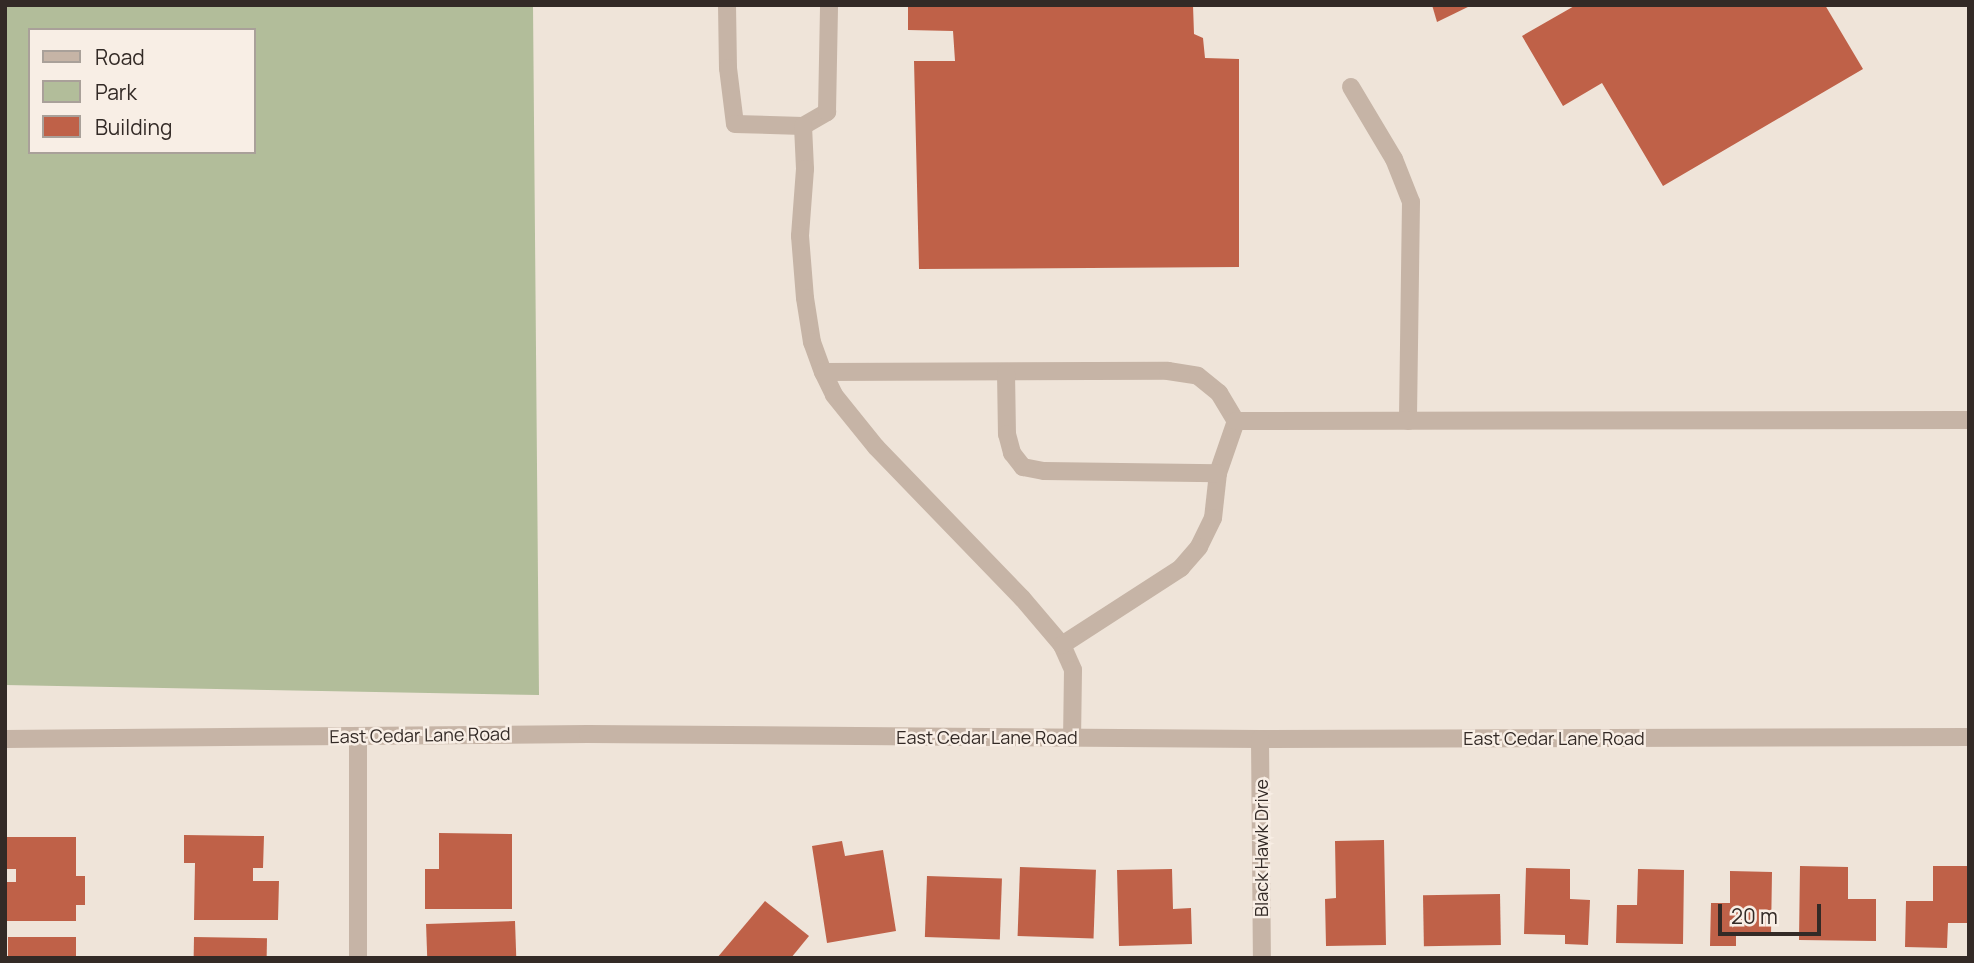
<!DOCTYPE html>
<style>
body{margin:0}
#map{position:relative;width:1974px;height:963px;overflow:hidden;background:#efe4d9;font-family:Manrope,sans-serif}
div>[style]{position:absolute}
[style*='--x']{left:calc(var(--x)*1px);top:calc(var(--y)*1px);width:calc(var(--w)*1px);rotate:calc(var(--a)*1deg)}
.green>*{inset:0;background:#b2bd9a}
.building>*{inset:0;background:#bf6148;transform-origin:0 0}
.minor>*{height:18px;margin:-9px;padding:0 9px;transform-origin:9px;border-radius:9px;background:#c6b4a6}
span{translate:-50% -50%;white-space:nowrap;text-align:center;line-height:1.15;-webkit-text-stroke:5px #f8eee5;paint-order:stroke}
.street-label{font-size:18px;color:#332a26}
.frame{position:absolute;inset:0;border:7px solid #332a26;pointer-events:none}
.legend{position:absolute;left:28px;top:28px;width:228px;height:126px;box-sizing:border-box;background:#f8eee5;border:2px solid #a9a099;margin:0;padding:9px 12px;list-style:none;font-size:21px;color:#332a26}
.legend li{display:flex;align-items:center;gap:14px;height:35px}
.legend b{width:35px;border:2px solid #a9a099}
.scale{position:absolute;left:1718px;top:904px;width:103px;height:32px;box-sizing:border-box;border:4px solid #332a26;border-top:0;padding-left:9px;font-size:21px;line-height:24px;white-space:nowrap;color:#332a26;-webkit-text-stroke:5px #f8eee5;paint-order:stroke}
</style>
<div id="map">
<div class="green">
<div style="clip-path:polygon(evenodd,5px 5px,533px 5px,539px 695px,5px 685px,5px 5px,30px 30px,254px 30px,254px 152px,30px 152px,30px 30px)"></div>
</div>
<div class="building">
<div style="clip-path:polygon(908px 5px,1193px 5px,1194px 34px,1203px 38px,1205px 58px,1239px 59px,1239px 267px,919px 269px,914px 61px,955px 61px,953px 31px,908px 30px)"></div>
<div style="clip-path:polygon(1432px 5px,1472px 5px,1437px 22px)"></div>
<div style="clip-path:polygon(1576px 5px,1825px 5px,1863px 69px,1663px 186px,1602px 83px,1563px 106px,1522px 36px)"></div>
<div style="clip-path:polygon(439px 833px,512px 834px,512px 909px,425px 909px,425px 869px,439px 869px)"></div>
<div style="clip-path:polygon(184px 835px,264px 836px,263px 868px,253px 868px,253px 881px,279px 881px,278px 920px,194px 920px,195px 863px,184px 863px)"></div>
<div style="clip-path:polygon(6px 837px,76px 837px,76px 876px,85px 876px,85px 905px,76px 905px,76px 921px,5px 921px,5px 882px,16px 882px,16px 869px,6px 869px)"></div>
<div style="clip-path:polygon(1384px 840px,1386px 945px,1326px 946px,1325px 899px,1336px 898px,1335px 841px)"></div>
<div style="clip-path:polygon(842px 841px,845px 856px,883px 850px,896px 931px,827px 943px,812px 846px)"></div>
<div style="clip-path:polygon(1800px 866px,1848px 867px,1848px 899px,1876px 899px,1876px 941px,1799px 940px)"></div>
<div style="clip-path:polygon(1933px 866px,1969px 866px,1969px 923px,1948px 923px,1947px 948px,1905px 947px,1906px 901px,1933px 901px)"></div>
<div style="left:1020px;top:867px;width:76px;height:69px;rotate:2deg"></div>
<div style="clip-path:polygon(1526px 868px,1570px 869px,1570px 899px,1590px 900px,1588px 945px,1565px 944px,1565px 935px,1524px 934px)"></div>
<div style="clip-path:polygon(1172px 869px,1173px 909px,1191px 908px,1192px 944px,1119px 946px,1117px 870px)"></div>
<div style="clip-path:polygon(1638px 869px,1684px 870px,1683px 944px,1616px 943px,1617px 905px,1637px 905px)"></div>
<div style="clip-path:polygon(1730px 871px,1772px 872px,1771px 935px,1736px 934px,1736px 946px,1710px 946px,1711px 903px,1730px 903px)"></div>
<div style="left:927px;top:876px;width:75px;height:61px;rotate:2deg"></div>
<div style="left:1500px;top:894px;width:51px;height:77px;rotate:89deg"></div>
<div style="clip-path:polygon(765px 901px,809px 936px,791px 958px,717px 958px)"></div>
<div style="left:515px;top:921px;width:37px;height:89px;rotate:88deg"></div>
<div style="left:8px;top:937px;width:68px;height:21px"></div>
<div style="left:194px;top:937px;width:73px;height:21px;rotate:1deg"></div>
</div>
<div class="minor">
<div style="--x:727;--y:5;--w:63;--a:89.1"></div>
<div style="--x:728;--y:68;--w:56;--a:82.9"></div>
<div style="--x:735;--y:124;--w:68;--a:1.7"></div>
<div style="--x:803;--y:126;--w:28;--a:-30"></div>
<div style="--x:827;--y:112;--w:107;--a:-88.9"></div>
<div style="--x:1351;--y:87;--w:84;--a:59.2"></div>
<div style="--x:1394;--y:159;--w:46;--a:68.4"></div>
<div style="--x:1411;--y:202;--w:219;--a:90.8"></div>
<div style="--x:803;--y:126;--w:43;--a:87.3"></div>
<div style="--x:805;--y:169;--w:67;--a:94.3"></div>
<div style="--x:800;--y:236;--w:62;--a:85.4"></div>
<div style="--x:805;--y:298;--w:45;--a:81"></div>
<div style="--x:812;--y:342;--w:32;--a:70"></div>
<div style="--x:823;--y:372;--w:25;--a:64"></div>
<div style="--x:834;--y:395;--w:67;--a:51.1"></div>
<div style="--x:876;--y:447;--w:210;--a:46"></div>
<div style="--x:1022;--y:598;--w:62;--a:49.6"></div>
<div style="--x:1062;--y:645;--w:27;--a:66"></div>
<div style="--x:1073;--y:670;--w:68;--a:90.8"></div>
<div style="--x:823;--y:372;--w:345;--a:-0.2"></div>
<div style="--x:1168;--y:371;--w:30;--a:9"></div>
<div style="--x:1198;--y:376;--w:27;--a:39"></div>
<div style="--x:1219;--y:393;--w:33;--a:59"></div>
<div style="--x:1236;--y:421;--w:55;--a:109.1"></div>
<div style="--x:1218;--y:473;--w:45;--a:96.3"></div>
<div style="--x:1213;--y:518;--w:32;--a:116"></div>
<div style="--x:1199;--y:547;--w:28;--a:131"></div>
<div style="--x:1181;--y:568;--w:142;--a:147.1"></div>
<div style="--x:1006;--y:372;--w:62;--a:89.1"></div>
<div style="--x:1007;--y:434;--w:20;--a:75"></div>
<div style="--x:1012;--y:453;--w:18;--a:52"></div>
<div style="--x:1023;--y:467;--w:21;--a:11"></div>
<div style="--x:1044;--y:471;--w:174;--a:0.7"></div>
<div style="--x:1236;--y:421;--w:733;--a:-0.08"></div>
<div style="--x:5;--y:739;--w:583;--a:-0.49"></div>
<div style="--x:588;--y:734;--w:672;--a:0.43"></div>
<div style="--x:1260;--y:739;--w:709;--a:-0.16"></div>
<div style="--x:1260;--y:739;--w:219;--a:89.5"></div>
<div style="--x:358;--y:958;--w:222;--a:-90"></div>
</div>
<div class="street-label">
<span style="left:420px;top:735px;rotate:-1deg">East Cedar Lane Road</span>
<span style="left:987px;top:737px">East Cedar Lane Road</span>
<span style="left:1554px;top:738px">East Cedar Lane Road</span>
<span style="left:1261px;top:848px;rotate:-90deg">Black Hawk Drive</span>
</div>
<div class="frame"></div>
<ul class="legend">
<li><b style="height:9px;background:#c6b4a6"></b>Road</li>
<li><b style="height:19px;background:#b2bd9a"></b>Park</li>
<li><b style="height:19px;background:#bf6148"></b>Building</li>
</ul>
<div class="scale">20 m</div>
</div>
